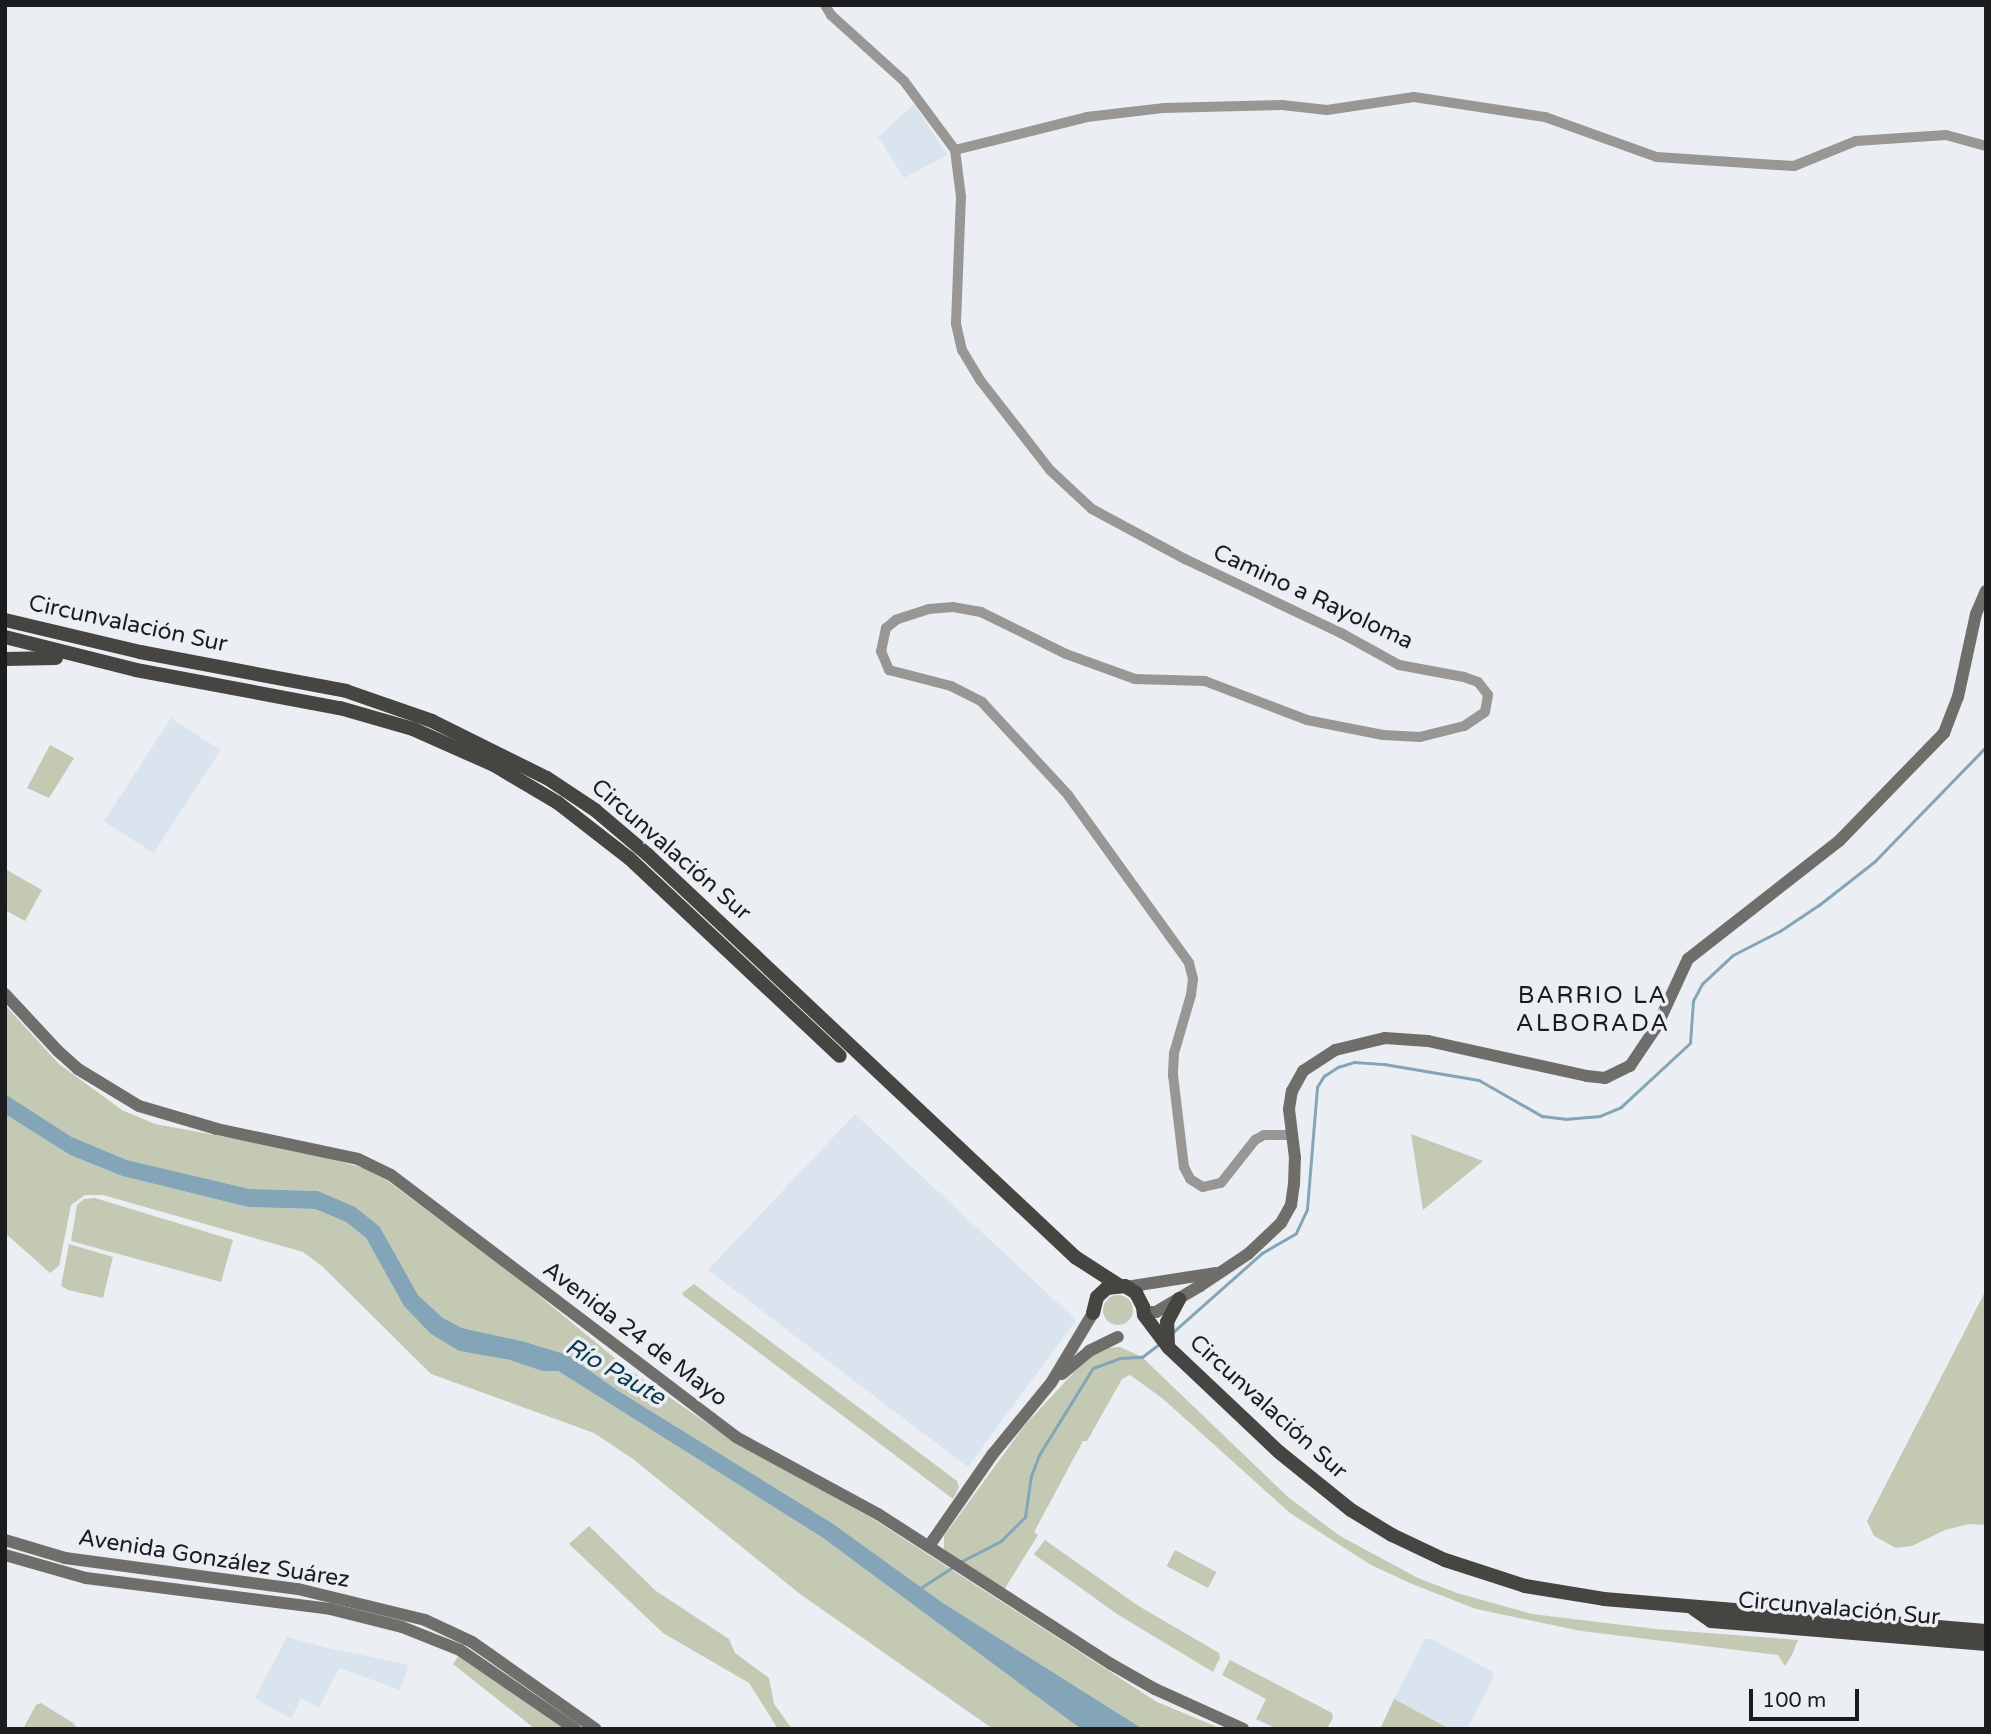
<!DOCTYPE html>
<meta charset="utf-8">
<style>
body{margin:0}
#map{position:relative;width:1991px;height:1734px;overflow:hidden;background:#ebeff3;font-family:"Varela Round",sans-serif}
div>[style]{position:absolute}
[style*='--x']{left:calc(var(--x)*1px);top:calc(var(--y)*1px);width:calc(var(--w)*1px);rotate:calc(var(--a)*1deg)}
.built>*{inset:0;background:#dae4ee;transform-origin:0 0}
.green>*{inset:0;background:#c4c9b4;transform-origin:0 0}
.round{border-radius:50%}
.water>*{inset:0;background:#84a5b8}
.stream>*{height:2.5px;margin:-1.25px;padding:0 1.25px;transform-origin:1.25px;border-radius:1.25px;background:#84a5b8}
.tertiary>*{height:10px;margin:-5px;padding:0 5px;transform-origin:5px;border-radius:5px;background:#989795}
.secondary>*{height:12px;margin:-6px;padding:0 6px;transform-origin:6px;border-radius:6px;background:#706e6b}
.trunk>*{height:14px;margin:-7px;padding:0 7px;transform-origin:7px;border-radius:7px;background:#474541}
span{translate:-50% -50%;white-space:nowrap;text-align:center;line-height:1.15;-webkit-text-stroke:7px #ebeff3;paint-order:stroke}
.street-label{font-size:23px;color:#1b1c1e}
.neighbourhood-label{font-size:24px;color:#1b1c1e;letter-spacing:2px}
.water-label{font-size:24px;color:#0a394e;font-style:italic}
.frame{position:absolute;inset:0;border:7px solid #1b1c1e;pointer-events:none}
.scale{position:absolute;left:1749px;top:1689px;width:110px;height:32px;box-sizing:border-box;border:4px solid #1b1c1e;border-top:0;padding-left:9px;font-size:21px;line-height:24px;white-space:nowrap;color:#1b1c1e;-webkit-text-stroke:5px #ebeff3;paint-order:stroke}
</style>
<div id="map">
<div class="built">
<div style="clip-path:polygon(914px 104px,947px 155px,904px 178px,878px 137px)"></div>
<div style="left:171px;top:718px;width:59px;height:123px;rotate:33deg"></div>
<div style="clip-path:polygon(855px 1114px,1076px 1320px,968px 1467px,708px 1270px)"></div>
<div style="clip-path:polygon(287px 1637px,324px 1647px,409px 1665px,400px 1690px,339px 1668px,319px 1708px,301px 1698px,291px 1719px,255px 1698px)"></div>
<div style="clip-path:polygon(1425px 1639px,1432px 1639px,1493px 1672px,1494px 1677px,1467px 1729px,1450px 1729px,1394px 1699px)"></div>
</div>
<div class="green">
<div style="clip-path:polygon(50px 745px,74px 758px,49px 798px,27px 788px)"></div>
<div style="clip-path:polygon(5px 869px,42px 890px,25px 921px,5px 910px)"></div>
<div style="clip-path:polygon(5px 1005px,59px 1064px,122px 1110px,155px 1124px,303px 1151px,374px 1171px,504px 1267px,627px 1368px,733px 1441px,870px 1517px,1157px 1702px,1222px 1729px,1143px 1729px,943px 1603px,832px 1523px,617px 1390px,568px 1355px,522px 1341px,462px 1328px,443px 1318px,418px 1295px,380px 1227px,318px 1191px,250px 1189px,127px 1160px,72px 1137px,5px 1094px)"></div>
<div style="clip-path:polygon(5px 1114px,70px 1155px,122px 1176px,248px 1207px,315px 1209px,346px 1222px,366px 1238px,403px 1304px,432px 1334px,459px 1351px,510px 1360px,542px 1371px,558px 1371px,823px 1538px,1081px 1729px,993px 1729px,800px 1594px,633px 1459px,594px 1433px,431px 1374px,323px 1267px,303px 1252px,103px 1195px,85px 1195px,71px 1205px,59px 1266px,50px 1273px,5px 1233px)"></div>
<div style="clip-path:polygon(1411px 1134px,1483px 1161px,1423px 1210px)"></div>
<div style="clip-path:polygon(95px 1198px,233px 1240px,221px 1282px,71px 1241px,77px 1205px,84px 1199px)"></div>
<div style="clip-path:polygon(69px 1244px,113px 1257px,103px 1298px,68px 1290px,61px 1286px)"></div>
<div style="clip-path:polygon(694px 1284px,957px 1481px,959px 1487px,953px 1499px,684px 1296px,682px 1293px)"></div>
<div style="clip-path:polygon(1986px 1290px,1986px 1525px,1969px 1524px,1945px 1530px,1912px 1546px,1896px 1548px,1874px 1536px,1867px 1521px)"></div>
<div class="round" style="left:1103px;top:1295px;width:30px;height:30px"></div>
<div style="clip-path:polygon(1120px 1347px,1142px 1357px,1288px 1497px,1340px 1536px,1418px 1578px,1457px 1593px,1532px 1614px,1656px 1629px,1798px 1640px,1792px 1655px,1785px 1666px,1778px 1655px,1581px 1631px,1476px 1609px,1412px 1584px,1371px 1565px,1290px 1513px,1162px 1398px,1130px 1375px,1122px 1379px,1087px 1441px,1083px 1441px,1034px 1532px,1038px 1535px,1004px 1590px,944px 1550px,944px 1536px,1025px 1425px,1090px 1355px,1104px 1348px)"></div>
<div style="clip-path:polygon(589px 1526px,656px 1591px,729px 1639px,735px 1653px,769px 1678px,774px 1704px,792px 1729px,778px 1729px,749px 1683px,663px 1633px,569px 1544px)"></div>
<div style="clip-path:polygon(1045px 1540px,1137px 1605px,1219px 1653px,1220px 1658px,1213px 1672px,1117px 1614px,1036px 1556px,1034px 1554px)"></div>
<div style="left:1175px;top:1550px;width:47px;height:18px;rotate:28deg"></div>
<div style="clip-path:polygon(459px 1655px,564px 1729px,535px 1729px,453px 1664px)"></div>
<div style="clip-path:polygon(1230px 1660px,1332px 1713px,1333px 1718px,1327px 1729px,1277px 1729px,1256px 1719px,1266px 1699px,1222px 1675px)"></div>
<div style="clip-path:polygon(1394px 1699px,1450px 1729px,1380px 1729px)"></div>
<div style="clip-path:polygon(41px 1703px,73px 1723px,78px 1729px,23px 1729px,36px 1705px)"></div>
</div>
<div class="water">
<div style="clip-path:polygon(5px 1094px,72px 1137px,127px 1160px,250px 1189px,318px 1191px,355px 1207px,380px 1227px,418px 1295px,443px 1318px,462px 1328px,522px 1341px,568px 1355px,617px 1390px,832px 1523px,943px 1603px,1143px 1729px,1081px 1729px,823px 1538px,558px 1371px,542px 1371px,510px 1360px,459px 1351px,431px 1334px,404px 1306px,366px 1238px,346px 1222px,315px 1209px,248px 1207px,122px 1176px,70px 1155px,5px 1114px)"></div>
</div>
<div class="stream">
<div style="--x:1172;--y:1333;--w:120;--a:-41.6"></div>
<div style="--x:1262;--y:1253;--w:39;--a:-30"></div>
<div style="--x:1296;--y:1233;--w:26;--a:-65"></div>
<div style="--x:1307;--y:1209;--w:122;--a:-85.3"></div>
<div style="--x:1317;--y:1087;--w:13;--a:-58"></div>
<div style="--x:1324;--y:1076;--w:17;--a:-33"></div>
<div style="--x:1338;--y:1067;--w:17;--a:-17"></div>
<div style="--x:1354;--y:1062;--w:30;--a:4"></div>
<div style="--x:1384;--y:1064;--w:96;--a:9.6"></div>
<div style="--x:1479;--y:1080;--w:73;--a:29.7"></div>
<div style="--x:1542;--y:1116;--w:23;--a:7"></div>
<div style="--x:1565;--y:1119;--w:35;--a:-5"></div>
<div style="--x:1600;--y:1116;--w:23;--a:-23"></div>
<div style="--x:1621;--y:1107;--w:94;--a:-42.8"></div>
<div style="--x:1690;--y:1043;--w:42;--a:-85.9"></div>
<div style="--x:1693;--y:1001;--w:19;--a:-62"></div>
<div style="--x:1702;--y:984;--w:42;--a:-43.1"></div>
<div style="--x:1733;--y:955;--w:53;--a:-27.1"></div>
<div style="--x:1780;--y:931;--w:47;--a:-33.7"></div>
<div style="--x:1819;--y:905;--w:70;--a:-38"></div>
<div style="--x:1874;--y:862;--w:161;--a:-45.8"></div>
<div style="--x:960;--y:1562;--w:46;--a:-27.1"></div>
<div style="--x:1001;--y:1541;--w:34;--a:-45"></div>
<div style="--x:1025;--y:1517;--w:41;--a:-81.7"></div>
<div style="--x:1031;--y:1476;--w:22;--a:-69"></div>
<div style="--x:1039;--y:1455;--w:102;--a:-58.2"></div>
<div style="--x:1093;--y:1368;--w:29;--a:-20"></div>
<div style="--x:1120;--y:1358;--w:22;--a:-3"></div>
<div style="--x:1142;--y:1357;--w:21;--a:-37"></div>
<div style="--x:919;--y:1589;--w:38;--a:-33"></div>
</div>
<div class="tertiary">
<div style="--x:825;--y:5;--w:12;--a:59"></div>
<div style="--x:831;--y:15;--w:98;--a:42.1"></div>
<div style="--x:904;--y:81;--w:86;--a:53.5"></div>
<div style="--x:955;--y:150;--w:47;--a:82.7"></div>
<div style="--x:961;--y:197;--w:127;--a:92.3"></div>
<div style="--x:956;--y:324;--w:27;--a:77"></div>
<div style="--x:962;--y:350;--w:35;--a:59"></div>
<div style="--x:980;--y:380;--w:114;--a:52.1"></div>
<div style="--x:1050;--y:470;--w:57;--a:42.9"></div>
<div style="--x:1092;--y:509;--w:106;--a:28.3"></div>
<div style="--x:1185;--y:559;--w:173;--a:25.4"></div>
<div style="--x:1341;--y:633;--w:66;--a:28.9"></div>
<div style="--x:1399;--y:665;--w:66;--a:10.5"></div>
<div style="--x:1464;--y:677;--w:15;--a:20"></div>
<div style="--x:1478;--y:682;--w:16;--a:52"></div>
<div style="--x:1488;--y:695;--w:17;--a:100"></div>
<div style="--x:1485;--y:712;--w:25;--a:146"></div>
<div style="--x:1464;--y:726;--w:45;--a:166"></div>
<div style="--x:1420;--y:737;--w:37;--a:-177"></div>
<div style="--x:1383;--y:735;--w:77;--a:-168.8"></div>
<div style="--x:1307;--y:720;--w:109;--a:-159.1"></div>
<div style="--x:1205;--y:681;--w:70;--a:-178.4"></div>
<div style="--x:1135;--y:679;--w:73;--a:-160.1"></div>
<div style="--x:1066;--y:654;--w:95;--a:-153.7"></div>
<div style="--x:981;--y:612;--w:28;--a:-170"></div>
<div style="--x:953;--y:607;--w:24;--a:175"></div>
<div style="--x:929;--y:609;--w:35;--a:162"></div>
<div style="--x:896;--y:620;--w:13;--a:141"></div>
<div style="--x:886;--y:628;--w:24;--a:102"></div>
<div style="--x:881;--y:651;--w:21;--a:67"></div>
<div style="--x:889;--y:670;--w:64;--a:14.5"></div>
<div style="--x:951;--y:686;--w:35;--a:27"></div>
<div style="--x:982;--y:702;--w:127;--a:47.2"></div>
<div style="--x:1068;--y:795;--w:207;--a:54.2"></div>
<div style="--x:1189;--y:963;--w:16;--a:76"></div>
<div style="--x:1193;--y:979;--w:16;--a:97"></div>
<div style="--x:1191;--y:995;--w:60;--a:106.3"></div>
<div style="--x:1174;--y:1053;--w:22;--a:93"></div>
<div style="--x:1173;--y:1075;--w:93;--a:83.2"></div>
<div style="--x:1184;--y:1167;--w:13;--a:63"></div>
<div style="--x:1190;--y:1179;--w:15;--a:32"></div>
<div style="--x:1203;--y:1187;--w:18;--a:-13"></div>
<div style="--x:1221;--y:1183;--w:55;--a:-51.7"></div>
<div style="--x:1255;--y:1140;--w:10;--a:-29"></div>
<div style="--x:1264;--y:1135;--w:29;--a:0"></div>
<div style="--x:955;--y:150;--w:136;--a:-14"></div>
<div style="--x:1087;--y:117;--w:78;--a:-6.7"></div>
<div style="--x:1164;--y:108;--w:118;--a:-1.5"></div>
<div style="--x:1282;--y:105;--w:45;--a:6.3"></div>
<div style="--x:1327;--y:110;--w:88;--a:-8.5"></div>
<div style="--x:1414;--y:97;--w:133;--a:8.7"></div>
<div style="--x:1545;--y:117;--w:119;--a:19.7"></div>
<div style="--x:1657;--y:157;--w:137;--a:3.8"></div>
<div style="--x:1794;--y:166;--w:67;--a:-22"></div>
<div style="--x:1856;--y:141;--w:90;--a:-3.8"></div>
<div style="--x:1946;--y:135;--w:41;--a:15.4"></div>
</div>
<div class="secondary">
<div style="--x:5;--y:994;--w:78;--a:47.1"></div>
<div style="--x:58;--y:1051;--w:27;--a:42"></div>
<div style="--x:78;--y:1069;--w:71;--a:31.2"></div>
<div style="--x:139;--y:1106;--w:81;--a:16.4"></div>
<div style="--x:217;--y:1129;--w:144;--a:12"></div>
<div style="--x:358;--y:1159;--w:37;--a:26"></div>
<div style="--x:391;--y:1175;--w:433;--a:37.2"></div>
<div style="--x:736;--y:1437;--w:162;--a:28.5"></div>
<div style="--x:878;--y:1514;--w:277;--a:32.8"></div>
<div style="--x:1111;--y:1664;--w:51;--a:29.6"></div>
<div style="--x:1155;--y:1689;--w:97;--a:24.4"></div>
<div style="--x:1126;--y:1287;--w:90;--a:-8.9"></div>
<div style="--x:1144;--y:1312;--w:12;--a:0"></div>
<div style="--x:1156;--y:1312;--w:51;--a:-30.6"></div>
<div style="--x:1200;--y:1286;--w:58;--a:-33.7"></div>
<div style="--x:1248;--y:1254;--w:45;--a:-43.2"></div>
<div style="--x:1281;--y:1223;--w:21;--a:-61"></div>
<div style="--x:1291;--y:1205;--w:21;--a:-82"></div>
<div style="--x:1294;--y:1184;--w:26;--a:-88"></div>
<div style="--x:1295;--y:1158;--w:49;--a:-97"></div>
<div style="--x:1289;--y:1109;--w:18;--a:-81"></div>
<div style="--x:1292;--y:1091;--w:23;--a:-61"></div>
<div style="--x:1303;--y:1071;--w:38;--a:-33"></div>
<div style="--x:1335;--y:1050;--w:51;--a:-13.5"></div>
<div style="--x:1385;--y:1038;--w:43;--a:4"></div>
<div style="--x:1428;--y:1041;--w:163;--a:12.4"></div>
<div style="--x:1587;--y:1076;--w:18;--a:6"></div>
<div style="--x:1605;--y:1078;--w:28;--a:-26"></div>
<div style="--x:1630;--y:1066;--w:48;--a:-56"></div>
<div style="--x:1657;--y:1026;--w:74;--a:-65.2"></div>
<div style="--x:1688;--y:959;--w:192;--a:-38"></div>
<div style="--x:1839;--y:841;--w:151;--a:-45.8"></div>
<div style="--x:1944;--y:733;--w:39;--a:-69"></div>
<div style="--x:1958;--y:697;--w:85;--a:-77.8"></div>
<div style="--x:1976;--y:614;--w:25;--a:-67"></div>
<div style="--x:1062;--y:1374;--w:35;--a:-40"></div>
<div style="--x:1089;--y:1351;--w:32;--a:-26"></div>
<div style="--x:5;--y:1540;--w:63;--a:16.7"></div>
<div style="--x:65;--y:1558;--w:235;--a:7.6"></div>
<div style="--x:298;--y:1589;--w:131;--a:13.7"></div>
<div style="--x:425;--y:1620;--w:52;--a:25.1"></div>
<div style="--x:472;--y:1642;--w:151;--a:35.1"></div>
<div style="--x:929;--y:1546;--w:111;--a:-55.3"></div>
<div style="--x:992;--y:1455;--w:93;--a:-50.7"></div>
<div style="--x:1051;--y:1383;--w:82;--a:-59"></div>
<div style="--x:5;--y:1555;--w:84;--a:15.9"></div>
<div style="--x:86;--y:1578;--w:246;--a:7.2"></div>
<div style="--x:330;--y:1609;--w:74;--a:14"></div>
<div style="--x:402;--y:1627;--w:62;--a:21.6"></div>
<div style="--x:460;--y:1650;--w:140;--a:34.5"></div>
</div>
<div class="trunk">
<div style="--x:5;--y:620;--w:139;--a:13.3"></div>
<div style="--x:140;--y:652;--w:210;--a:10.7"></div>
<div style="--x:346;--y:691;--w:91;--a:19.2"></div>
<div style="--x:432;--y:721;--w:128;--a:26.4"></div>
<div style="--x:547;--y:778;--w:58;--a:33.7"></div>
<div style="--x:595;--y:810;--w:70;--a:40.3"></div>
<div style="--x:648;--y:855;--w:586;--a:43.27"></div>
<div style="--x:1075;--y:1257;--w:54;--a:32.8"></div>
<div style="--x:5;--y:637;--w:135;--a:14.1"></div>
<div style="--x:136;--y:670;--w:208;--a:10.6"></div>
<div style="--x:340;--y:708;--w:76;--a:16"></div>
<div style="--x:413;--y:729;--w:89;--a:24"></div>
<div style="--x:494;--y:765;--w:74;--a:30.7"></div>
<div style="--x:558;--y:803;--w:90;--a:37.8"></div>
<div style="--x:629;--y:858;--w:289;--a:43.2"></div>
<div style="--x:5;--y:659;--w:51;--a:-1.1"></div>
<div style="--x:1093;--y:1313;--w:16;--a:-76"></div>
<div style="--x:1097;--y:1297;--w:13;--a:-42"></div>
<div style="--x:1107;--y:1288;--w:18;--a:-6"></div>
<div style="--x:1125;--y:1286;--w:13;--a:32"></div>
<div style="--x:1136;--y:1293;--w:16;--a:63"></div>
<div style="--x:1143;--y:1307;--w:8;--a:83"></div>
<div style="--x:1144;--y:1315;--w:41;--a:52.9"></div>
<div style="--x:1169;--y:1348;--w:151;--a:43.4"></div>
<div style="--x:1279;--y:1452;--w:92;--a:38.9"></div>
<div style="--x:1351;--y:1510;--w:48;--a:31.4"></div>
<div style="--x:1392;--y:1535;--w:59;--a:25.3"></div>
<div style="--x:1445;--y:1560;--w:84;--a:18"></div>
<div style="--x:1525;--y:1586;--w:80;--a:9.3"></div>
<div style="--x:1604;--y:1599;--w:383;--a:4.8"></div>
<div style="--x:1168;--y:1346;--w:24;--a:-92"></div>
<div style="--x:1167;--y:1322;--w:26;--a:-62"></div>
<div style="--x:1694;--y:1609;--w:21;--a:35"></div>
<div style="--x:1711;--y:1621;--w:276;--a:4.8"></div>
</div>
<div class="street-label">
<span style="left:1313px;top:597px;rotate:25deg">Camino a Rayoloma</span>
<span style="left:128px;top:624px;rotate:12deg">Circunvalación Sur</span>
<span style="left:671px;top:850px;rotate:41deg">Circunvalación Sur</span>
<span style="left:635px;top:1334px;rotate:37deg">Avenida 24 de Mayo</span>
<span style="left:1268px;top:1407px;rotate:42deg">Circunvalación Sur</span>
<span style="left:214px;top:1559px;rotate:9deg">Avenida González Suárez</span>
<span style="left:1839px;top:1609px;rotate:5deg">Circunvalación Sur</span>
</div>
<div class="neighbourhood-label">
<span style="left:1593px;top:1010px">BARRIO LA<br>ALBORADA</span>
</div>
<div class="water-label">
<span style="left:615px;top:1372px;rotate:30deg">Río Paute</span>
</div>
<div class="frame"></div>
<div class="scale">100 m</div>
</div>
